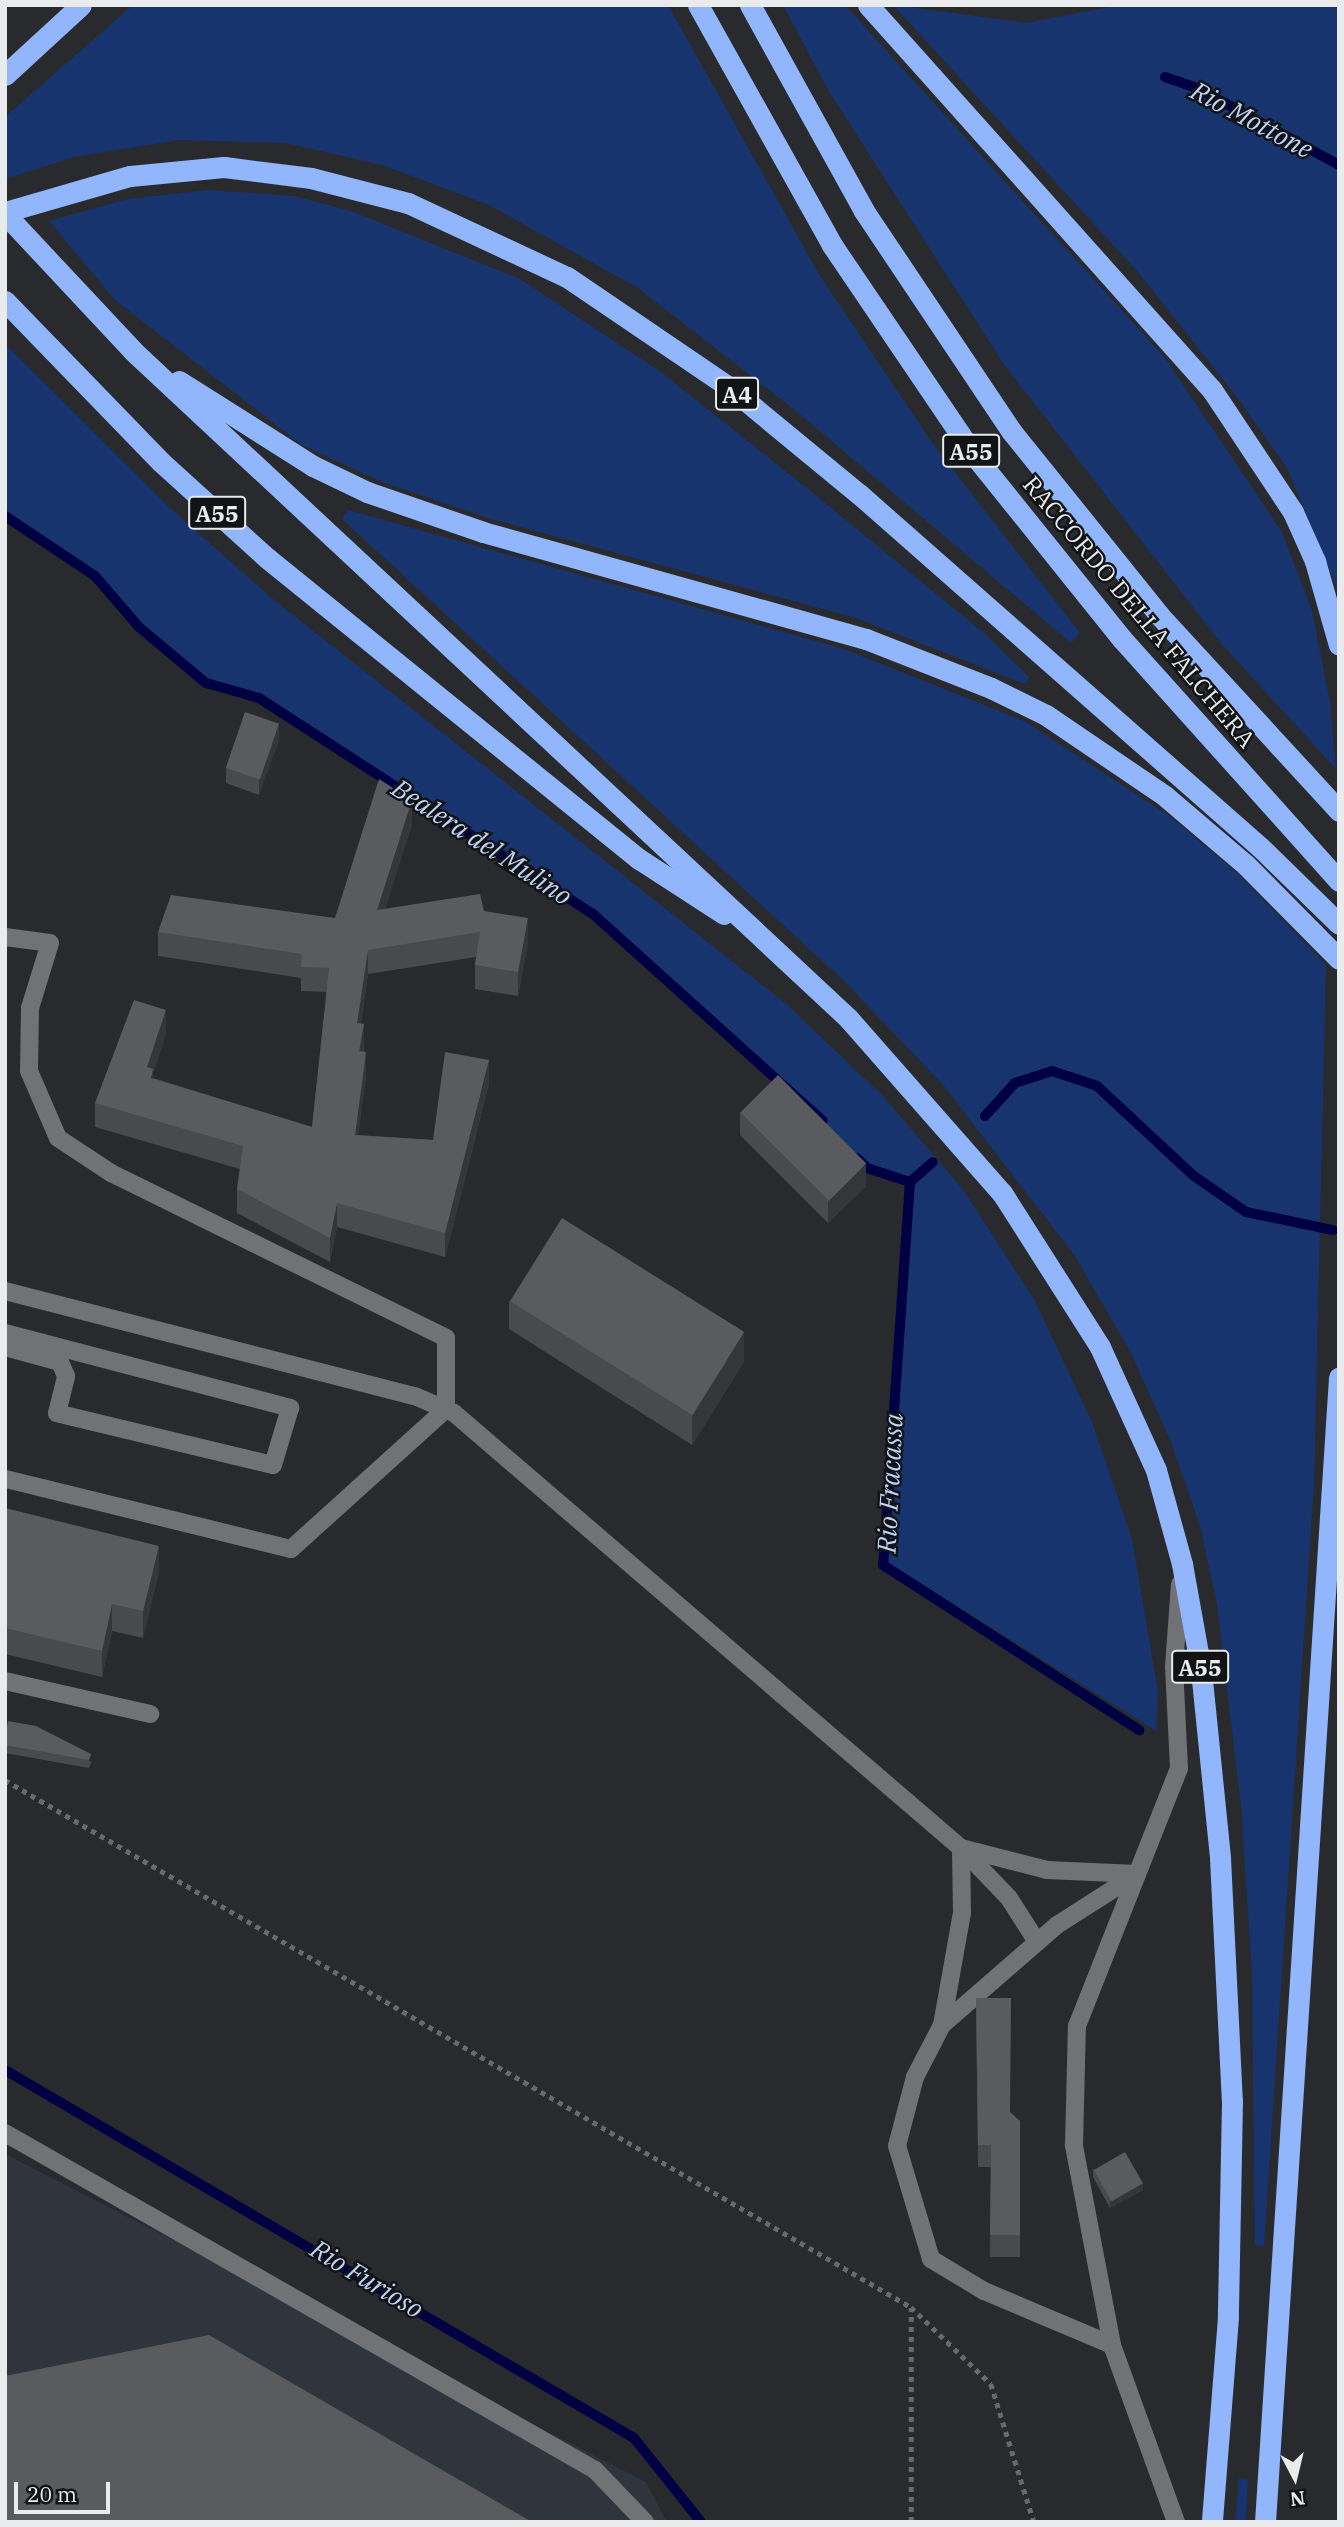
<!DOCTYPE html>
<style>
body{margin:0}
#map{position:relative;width:1344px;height:2527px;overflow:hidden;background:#282a2e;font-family:"IBM Plex Serif",serif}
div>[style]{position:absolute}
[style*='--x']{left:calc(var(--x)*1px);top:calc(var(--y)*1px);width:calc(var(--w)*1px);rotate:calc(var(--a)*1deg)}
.built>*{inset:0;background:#2f343d}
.green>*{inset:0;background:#18346e}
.stream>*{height:10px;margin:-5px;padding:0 5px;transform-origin:5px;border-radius:5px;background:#000043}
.path>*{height:4.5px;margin-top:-2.25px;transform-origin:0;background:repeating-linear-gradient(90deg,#67696d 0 5px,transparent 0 10px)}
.minor>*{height:18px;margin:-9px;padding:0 9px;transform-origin:9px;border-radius:9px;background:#707276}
.highway>*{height:21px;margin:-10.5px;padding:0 10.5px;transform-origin:10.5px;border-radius:10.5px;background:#92b6fc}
.wall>*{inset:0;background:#484a4d}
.shaded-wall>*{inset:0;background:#343639}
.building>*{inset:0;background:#595b5e;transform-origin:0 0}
span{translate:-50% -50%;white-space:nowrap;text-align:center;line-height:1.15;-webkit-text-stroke:5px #121314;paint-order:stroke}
.shield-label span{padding:2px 5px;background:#121314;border:2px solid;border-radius:5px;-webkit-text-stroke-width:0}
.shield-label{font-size:23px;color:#e9ebed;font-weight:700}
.street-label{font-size:24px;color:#e9ebed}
.water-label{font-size:26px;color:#bed4fc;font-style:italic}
.frame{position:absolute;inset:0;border:7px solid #e9ebed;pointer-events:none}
.north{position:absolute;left:1260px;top:2443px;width:70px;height:70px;-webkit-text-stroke:5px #121314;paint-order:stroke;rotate:173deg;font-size:19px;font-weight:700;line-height:28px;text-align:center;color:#e9ebed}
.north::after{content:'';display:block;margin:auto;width:24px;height:32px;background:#e9ebed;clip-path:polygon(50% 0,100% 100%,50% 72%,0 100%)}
.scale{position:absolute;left:14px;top:2482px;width:96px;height:32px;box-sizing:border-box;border:4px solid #e9ebed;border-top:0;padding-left:9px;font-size:21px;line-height:24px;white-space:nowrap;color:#e9ebed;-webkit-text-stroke:5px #121314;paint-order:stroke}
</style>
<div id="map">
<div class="built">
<div style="clip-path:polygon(5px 2154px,646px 2482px,667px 2522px,5px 2522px)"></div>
</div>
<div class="green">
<div style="clip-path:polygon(133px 5px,668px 5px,820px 276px,933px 444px,1080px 633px,1071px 643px,796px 411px,638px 288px,489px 205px,382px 165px,286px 143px,179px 140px,74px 157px,5px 179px,5px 117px)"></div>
<div style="clip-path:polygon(783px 5px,845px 5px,1165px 358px,1282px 532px,1312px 611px,1330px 702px,1336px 769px,1221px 643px,1005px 366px,828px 90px)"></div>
<div style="clip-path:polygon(893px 5px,1027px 23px,1119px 5px,1339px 5px,1339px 592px,1287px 468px,1240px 401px,1139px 273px)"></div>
<div style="clip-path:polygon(208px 190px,294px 196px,351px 211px,520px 279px,661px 372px,813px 493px,985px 634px,1029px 677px,1025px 684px,856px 618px,488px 518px,382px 482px,302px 445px,115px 300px,49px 221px,128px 199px)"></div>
<div style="clip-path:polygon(5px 344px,171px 509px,274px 600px,785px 1003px,883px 1096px,964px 1191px,1035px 1301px,1092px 1422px,1132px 1539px,1158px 1693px,1156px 1731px,887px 1562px,914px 1185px,909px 1178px,869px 1166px,593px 909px,258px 693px,208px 680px,143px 626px,97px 573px,5px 512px)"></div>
<div style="clip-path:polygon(348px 510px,844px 649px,1024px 721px,1168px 815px,1237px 873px,1326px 965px,1314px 1483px,1264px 2246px,1255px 2245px,1252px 1974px,1241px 1805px,1217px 1604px,1200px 1526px,1171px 1442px,1131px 1353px,1075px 1256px,944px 1086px,843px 980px,342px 519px)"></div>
<div style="clip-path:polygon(1239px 2478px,1248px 2480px,1246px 2522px,1235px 2522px)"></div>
</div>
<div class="stream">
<div style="--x:1165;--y:77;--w:36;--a:19"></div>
<div style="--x:1199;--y:89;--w:159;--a:28.5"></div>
<div style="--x:5;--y:516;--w:108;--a:33.7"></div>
<div style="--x:95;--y:576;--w:67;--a:49.2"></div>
<div style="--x:139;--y:627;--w:87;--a:39.9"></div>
<div style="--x:206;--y:683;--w:55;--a:15.8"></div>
<div style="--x:259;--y:698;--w:398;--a:32.9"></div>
<div style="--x:593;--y:914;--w:309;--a:42"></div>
<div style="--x:985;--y:1116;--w:45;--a:-47.7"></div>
<div style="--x:1015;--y:1083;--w:39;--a:-18"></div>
<div style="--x:1052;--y:1071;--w:47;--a:18.4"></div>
<div style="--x:1097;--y:1086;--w:132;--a:42.9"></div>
<div style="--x:1194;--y:1176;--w:63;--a:34.7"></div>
<div style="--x:1246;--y:1212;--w:89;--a:11.7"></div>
<div style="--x:857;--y:1158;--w:14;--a:45"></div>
<div style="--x:867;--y:1168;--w:45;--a:18"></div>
<div style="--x:910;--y:1182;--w:30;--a:-41"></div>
<div style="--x:910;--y:1182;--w:384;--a:94"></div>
<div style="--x:883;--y:1565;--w:305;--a:32.8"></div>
<div style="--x:5;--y:2070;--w:729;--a:30.33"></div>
<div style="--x:634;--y:2438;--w:107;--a:51.4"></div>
</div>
<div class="path">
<div style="--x:5;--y:1780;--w:1048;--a:30.19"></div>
<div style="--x:911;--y:2307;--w:111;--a:43.9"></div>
<div style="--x:991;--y:2384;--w:145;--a:72.7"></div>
<div style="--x:911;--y:2522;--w:214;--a:-90"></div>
</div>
<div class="minor">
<div style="--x:5;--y:937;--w:45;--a:7.6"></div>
<div style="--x:50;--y:943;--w:68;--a:107.1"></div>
<div style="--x:30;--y:1008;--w:63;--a:90.9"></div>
<div style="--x:29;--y:1071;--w:73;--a:66.6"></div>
<div style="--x:58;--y:1138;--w:64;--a:33.4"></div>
<div style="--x:111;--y:1173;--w:373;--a:26.2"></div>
<div style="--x:446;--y:1338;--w:71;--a:90"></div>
<div style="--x:446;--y:1409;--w:209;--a:137.9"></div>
<div style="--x:291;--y:1549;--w:294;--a:-166.2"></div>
<div style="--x:5;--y:1291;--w:423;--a:14.4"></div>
<div style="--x:415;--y:1396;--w:43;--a:23.6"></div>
<div style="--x:454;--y:1413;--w:668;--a:40.63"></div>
<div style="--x:961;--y:1848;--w:69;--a:46.2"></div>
<div style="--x:1009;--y:1898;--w:52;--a:57.5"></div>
<div style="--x:5;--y:1333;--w:295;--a:14.7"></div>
<div style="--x:290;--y:1408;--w:59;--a:106.6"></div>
<div style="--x:273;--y:1465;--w:222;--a:-166.5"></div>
<div style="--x:57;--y:1413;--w:38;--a:-76"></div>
<div style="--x:66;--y:1376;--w:15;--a:-113"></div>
<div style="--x:60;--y:1362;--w:57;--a:-164.7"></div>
<div style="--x:5;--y:1681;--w:149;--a:12.8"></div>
<div style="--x:942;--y:2025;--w:114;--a:-79.9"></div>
<div style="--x:962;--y:1913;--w:65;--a:-90.9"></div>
<div style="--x:961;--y:1848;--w:89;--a:14.3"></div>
<div style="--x:1047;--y:1870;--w:90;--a:2.5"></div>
<div style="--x:5;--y:2133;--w:679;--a:29.73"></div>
<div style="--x:595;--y:2470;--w:72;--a:46.1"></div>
<div style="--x:1112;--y:2345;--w:139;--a:-157.1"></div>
<div style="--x:984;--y:2291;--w:62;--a:-148.9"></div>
<div style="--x:931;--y:2259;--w:118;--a:-106.7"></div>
<div style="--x:897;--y:2146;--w:71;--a:-75.4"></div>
<div style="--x:915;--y:2077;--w:59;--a:-62.6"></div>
<div style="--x:942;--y:2025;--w:152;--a:-41"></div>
<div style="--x:1057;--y:1925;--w:95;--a:-32.5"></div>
<div style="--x:1176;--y:2522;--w:188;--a:-109.9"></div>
<div style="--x:1112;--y:2345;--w:204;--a:-100.8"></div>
<div style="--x:1074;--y:2145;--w:119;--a:-88.6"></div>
<div style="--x:1077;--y:2026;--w:277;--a:-68.4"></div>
<div style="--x:1179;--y:1768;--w:101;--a:-92.8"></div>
<div style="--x:1174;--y:1667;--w:83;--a:-85.9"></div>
</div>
<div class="highway">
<div style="--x:698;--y:5;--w:275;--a:60.8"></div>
<div style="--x:832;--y:245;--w:254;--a:55.9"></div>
<div style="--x:974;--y:455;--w:236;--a:51.2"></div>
<div style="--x:1122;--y:639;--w:325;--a:48.1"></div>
<div style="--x:750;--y:5;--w:235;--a:61"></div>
<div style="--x:864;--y:211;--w:266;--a:56.2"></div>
<div style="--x:1012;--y:432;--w:235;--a:51.2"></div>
<div style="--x:1159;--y:615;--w:266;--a:47.4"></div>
<div style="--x:868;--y:5;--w:516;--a:48.22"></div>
<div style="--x:1212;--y:390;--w:146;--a:56.4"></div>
<div style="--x:1293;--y:512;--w:54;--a:65.8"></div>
<div style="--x:1315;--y:561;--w:87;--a:74.1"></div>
<div style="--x:5;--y:75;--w:103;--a:-42.6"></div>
<div style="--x:5;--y:212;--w:130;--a:-16.1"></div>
<div style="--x:130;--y:176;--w:94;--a:-5.5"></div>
<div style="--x:224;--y:167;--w:88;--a:7.2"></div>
<div style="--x:311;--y:178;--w:100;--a:14.5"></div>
<div style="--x:408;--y:203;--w:175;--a:25"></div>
<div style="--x:567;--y:277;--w:196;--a:34.2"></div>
<div style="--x:729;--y:387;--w:168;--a:39.5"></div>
<div style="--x:859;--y:494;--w:534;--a:41.36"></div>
<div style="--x:1260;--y:847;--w:110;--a:44.3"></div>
<div style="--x:5;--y:214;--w:187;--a:46.9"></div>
<div style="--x:133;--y:351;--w:978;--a:43.01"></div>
<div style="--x:848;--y:1018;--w:233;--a:48.7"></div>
<div style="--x:1002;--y:1193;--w:183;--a:57.5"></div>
<div style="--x:1100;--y:1347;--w:135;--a:65.5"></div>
<div style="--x:1156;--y:1470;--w:98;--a:74.5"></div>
<div style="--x:1182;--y:1564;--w:108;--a:79.8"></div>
<div style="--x:1201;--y:1670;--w:189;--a:84.2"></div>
<div style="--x:1220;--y:1858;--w:243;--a:87.2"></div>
<div style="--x:1232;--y:2101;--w:216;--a:91.1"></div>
<div style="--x:1228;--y:2317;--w:206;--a:94.5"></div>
<div style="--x:5;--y:301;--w:224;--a:45.9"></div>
<div style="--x:161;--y:462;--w:143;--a:42.2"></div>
<div style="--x:267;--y:558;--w:479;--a:39"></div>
<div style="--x:639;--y:859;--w:101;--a:32.9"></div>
<div style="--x:179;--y:381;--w:159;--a:32.4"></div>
<div style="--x:313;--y:466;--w:60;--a:25.7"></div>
<div style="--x:367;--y:492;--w:123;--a:19"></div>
<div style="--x:483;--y:532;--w:398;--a:15.6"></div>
<div style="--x:866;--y:639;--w:134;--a:21.4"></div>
<div style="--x:991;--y:688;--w:61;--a:26.1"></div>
<div style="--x:1046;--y:715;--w:144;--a:34.2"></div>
<div style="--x:1165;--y:796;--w:106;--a:40.4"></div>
<div style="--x:1246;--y:865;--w:132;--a:45.3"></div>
<div style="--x:1265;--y:2522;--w:1147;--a:-86.3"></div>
</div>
<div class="wall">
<div style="clip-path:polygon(279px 740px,259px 795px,226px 783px,226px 768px)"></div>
<div style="clip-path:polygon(412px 824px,385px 909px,484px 911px,528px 942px,518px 996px,475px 989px,475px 965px,476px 957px,368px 974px,361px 1023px,366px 1076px,358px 1135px,433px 1140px,489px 1084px,445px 1257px,337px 1227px,330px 1262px,237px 1213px,237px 1189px,240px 1169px,95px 1127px,95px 1103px,166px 1034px,153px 1073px,153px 1078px,312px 1127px,327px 992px,301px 991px,301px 978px,158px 956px,158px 932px,335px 918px)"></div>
<div style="clip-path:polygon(740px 1112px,866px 1186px,828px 1223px,740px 1135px)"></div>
<div style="clip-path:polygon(509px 1301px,744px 1362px,692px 1445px,509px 1329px)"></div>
<div style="clip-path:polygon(5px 1508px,159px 1572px,143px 1638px,112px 1631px,102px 1677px,5px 1654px)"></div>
<div style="clip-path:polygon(36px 1726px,91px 1762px,89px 1768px,5px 1753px,5px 1736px)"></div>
<div style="clip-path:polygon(976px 1998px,1010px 2112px,1020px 2121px,1020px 2257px,990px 2257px,991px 2167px,978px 2167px)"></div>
<div style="clip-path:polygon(1093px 2169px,1143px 2190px,1110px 2208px,1093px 2177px)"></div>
</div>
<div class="shaded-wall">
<div style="clip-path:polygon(279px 724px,279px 740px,259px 795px,259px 780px)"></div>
<div style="clip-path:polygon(412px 800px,412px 824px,377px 934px,377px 910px)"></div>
<div style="clip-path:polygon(528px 918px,528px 942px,518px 996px,518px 972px)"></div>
<div style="clip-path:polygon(368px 950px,368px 974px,357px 1047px,357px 1023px)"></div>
<div style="clip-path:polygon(166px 1010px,166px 1034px,153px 1073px,153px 1093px,147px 1067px)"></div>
<div style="clip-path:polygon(364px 1024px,364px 1048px,359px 1075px,359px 1051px)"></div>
<div style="clip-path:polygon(366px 1052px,366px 1076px,355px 1159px,355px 1135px)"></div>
<div style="clip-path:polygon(489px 1060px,489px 1084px,445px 1257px,445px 1233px)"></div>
<div style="clip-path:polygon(866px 1164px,866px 1186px,828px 1223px,828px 1201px)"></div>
<div style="clip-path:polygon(337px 1203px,337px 1227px,330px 1262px,330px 1238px)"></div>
<div style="clip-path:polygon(744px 1333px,744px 1362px,692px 1445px,692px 1416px)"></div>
<div style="clip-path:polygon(159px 1546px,159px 1572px,143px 1638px,143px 1611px)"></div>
<div style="clip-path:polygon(112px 1604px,112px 1631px,102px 1677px,102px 1651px)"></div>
<div style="clip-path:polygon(1143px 2183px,1143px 2190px,1110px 2208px,1110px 2201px)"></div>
</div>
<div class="building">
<div style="left:245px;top:712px;width:36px;height:59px;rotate:19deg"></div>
<div style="clip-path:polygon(379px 779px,412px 800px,377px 910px,480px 894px,484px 911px,528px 918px,518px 972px,475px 965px,480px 932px,368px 950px,357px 1023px,364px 1024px,359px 1051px,366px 1052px,355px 1135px,433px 1140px,445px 1052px,489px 1060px,445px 1233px,337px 1203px,330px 1238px,237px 1189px,243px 1146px,95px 1103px,134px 1000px,166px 1010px,147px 1067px,153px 1069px,151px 1078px,312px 1127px,329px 968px,301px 967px,302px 954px,158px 932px,171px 895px,335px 918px)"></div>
<div style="left:778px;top:1075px;width:125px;height:53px;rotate:45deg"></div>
<div style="left:562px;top:1218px;width:215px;height:98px;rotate:32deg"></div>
<div style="clip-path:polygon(5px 1508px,159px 1546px,143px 1611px,112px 1604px,102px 1651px,5px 1628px)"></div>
<div style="clip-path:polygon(8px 1721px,36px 1726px,91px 1754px,89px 1760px,5px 1745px,5px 1736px)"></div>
<div style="clip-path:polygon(976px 1998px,1011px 1998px,1010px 2112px,1020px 2121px,1020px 2235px,990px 2235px,991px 2145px,978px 2145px)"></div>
<div style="left:1125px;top:2152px;width:36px;height:36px;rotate:60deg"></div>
<div style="clip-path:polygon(209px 2335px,532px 2522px,5px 2522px,5px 2376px)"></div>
</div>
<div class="shield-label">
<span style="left:737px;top:394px">A4</span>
<span style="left:971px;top:451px">A55</span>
<span style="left:217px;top:513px">A55</span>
<span style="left:1200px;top:1667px">A55</span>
</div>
<div class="street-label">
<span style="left:1139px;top:612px;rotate:50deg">RACCORDO DELLA FALCHERA</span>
</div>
<div class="water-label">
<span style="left:1252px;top:120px;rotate:28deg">Rio Mottone</span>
<span style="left:482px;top:842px;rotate:33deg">Bealera del Mulino</span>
<span style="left:890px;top:1483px;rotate:-87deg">Rio Fracassa</span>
<span style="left:367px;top:2279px;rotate:31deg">Rio Furioso</span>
</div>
<div class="frame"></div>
<div class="north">N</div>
<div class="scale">20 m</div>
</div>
